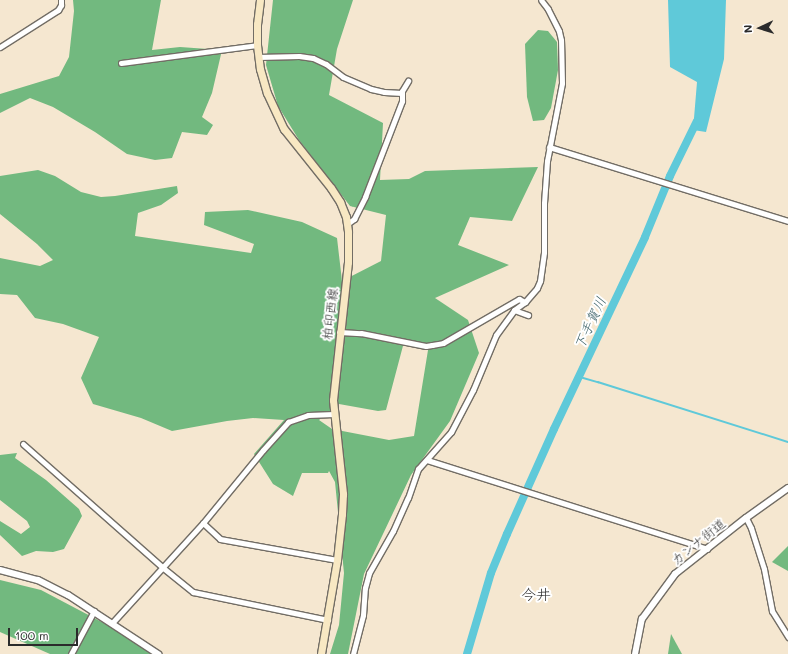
<!DOCTYPE html>
<meta charset="utf-8">
<style>
body{margin:0}
#map{position:relative;width:788px;height:654px;overflow:hidden;background:#f5e7d0;font-family:Mali,"Klee One",sans-serif}
div>[style]{position:absolute}
[style*='--x']{left:calc(var(--x)*1px);top:calc(var(--y)*1px);width:calc(var(--w)*1px);rotate:calc(var(--a)*1deg)}
.forest>*{inset:0;background:#72b97f}
.water>*{inset:0;background:#5fc9d9}
.stream>*{height:1.5px;margin:-0.75px;padding:0 0.75px;transform-origin:0.75px;border-radius:0.75px;background:#5fc9d9}
.river>*{height:8px;margin:-4px;padding:0 4px;transform-origin:4px;border-radius:4px;background:#5fc9d9}
.roads{filter:drop-shadow(1px 0 #726d65) drop-shadow(-1px 0 #726d65) drop-shadow(0 1px #726d65) drop-shadow(0 -1px #726d65)}
.minor>*{height:5px;margin:-2.5px;padding:0 2.5px;transform-origin:2.5px;border-radius:2.5px;background:#fff}
.tertiary>*{height:6px;margin:-3px;padding:0 3px;transform-origin:3px;border-radius:3px;background:#fff}
.secondary>*{height:7px;margin:-3.5px;padding:0 3.5px;transform-origin:3.5px;border-radius:3.5px;background:#f8e8c3}
span{translate:-50% -50%;white-space:nowrap;text-align:center;line-height:1.15;-webkit-text-stroke:4px #fff;paint-order:stroke}
.street-label{font-size:13px;color:#2b2b2b}
.water-label{font-size:14px;color:#3d6268;font-style:italic}
.quarter-label{font-size:15px;color:#2b2b2b}
.north{position:absolute;left:740px;top:8px;width:40px;height:40px;-webkit-text-stroke:3px #fff;paint-order:stroke;rotate:266deg;font-size:11px;font-weight:700;line-height:16px;text-align:center;color:#2b2b2b}
.north::after{content:'';display:block;margin:auto;width:14px;height:18px;background:#2b2b2b;clip-path:polygon(50% 0,100% 100%,50% 72%,0 100%)}
.scale{position:absolute;left:8px;top:628px;width:70px;height:18px;box-sizing:border-box;border:2px solid #2b2b2b;border-top:0;padding-left:5px;font-size:12px;line-height:14px;white-space:nowrap;color:#2b2b2b;-webkit-text-stroke:3px #fff;paint-order:stroke}
</style>
<div id="map">
<div class="forest">
<div style="clip-path:polygon(73px 0,161px 0,152px 50px,180px 47px,222px 50px,212px 93px,202px 117px,213px 125px,207px 135px,182px 132px,172px 158px,155px 160px,127px 154px,95px 132px,53px 107px,30px 98px,0 113px,0 94px,59px 76px,69px 57px,74px 11px)"></div>
<div style="clip-path:polygon(evenodd,273px 0,353px 0,337px 49px,329px 95px,383px 123px,380px 180px,409px 179px,425px 171px,538px 167px,512px 221px,470px 217px,458px 245px,509px 265px,435px 298px,468px 320px,479px 353px,450px 421px,411px 475px,364px 574px,348px 654px,330px 654px,339px 625px,344px 573px,335px 482px,329px 471px,328px 473px,302px 473px,293px 496px,273px 484px,254px 454px,284px 420px,253px 418px,227px 421px,172px 431px,141px 418px,93px 404px,81px 378px,99px 337px,63px 324px,35px 318px,17px 295px,0 294px,0 258px,40px 266px,53px 260px,37px 244px,0 214px,0 176px,38px 170px,55px 176px,81px 192px,101px 197px,115px 196px,177px 186px,178px 193px,161px 205px,138px 213px,135px 236px,251px 253px,254px 244px,204px 225px,205px 212px,248px 210px,302px 222px,337px 238px,342px 281px,381px 261px,386px 215px,350px 206px,299px 140px,278px 106px,266px 65px,273px 0,404px 342px,429px 344px,414px 436px,389px 440px,332px 429px,319px 420px,339px 404px,378px 411px,386px 410px,404px 342px)"></div>
<div style="clip-path:polygon(538px 30px,548px 31px,557px 42px,558px 70px,551px 108px,544px 120px,533px 121px,527px 97px,525px 44px)"></div>
<div style="clip-path:polygon(17px 453px,15px 458px,46px 480px,79px 509px,82px 516px,64px 549px,53px 552px,36px 551px,22px 556px,0 535px,0 521px,21px 534px,30px 527px,27px 521px,0 500px,0 455px)"></div>
<div style="clip-path:polygon(788px 546px,788px 571px,772px 562px)"></div>
<div style="clip-path:polygon(0 580px,41px 590px,115px 629px,144px 646px,153px 654px,50px 654px,0 632px)"></div>
<div style="clip-path:polygon(671px 634px,682px 654px,668px 654px)"></div>
</div>
<div class="water">
<div style="clip-path:polygon(668px 0,726px 0,724px 59px,706px 132px,693px 130px,697px 82px,670px 67px)"></div>
</div>
<div class="stream">
<div style="--x:580;--y:377;--w:19;--a:16"></div>
<div style="--x:598;--y:382;--w:199;--a:17.5"></div>
</div>
<div class="river">
<div style="--x:467;--y:654;--w:84;--a:-73.5"></div>
<div style="--x:491;--y:573;--w:42;--a:-67.7"></div>
<div style="--x:507;--y:534;--w:115;--a:-65.9"></div>
<div style="--x:554;--y:429;--w:212;--a:-64.6"></div>
<div style="--x:645;--y:237;--w:66;--a:-67.7"></div>
<div style="--x:670;--y:176;--w:61;--a:-63.9"></div>
</div>
<div class="roads">
<div class="minor">
<div style="--x:0;--y:47;--w:69;--a:-32.5"></div>
<div style="--x:58;--y:10;--w:6;--a:-59"></div>
<div style="--x:61;--y:5;--w:5;--a:-90"></div>
<div style="--x:258;--y:57;--w:41;--a:-1.4"></div>
<div style="--x:299;--y:56;--w:14;--a:8"></div>
<div style="--x:313;--y:58;--w:14;--a:25"></div>
<div style="--x:326;--y:64;--w:21;--a:37"></div>
<div style="--x:343;--y:77;--w:30;--a:23"></div>
<div style="--x:371;--y:89;--w:13;--a:13"></div>
<div style="--x:384;--y:92;--w:18;--a:3"></div>
<div style="--x:121;--y:63;--w:137;--a:-7.5"></div>
<div style="--x:549;--y:147;--w:250;--a:17.2"></div>
<div style="--x:347;--y:224;--w:9;--a:-36"></div>
<div style="--x:354;--y:219;--w:25;--a:-63"></div>
<div style="--x:365;--y:197;--w:103;--a:-68.9"></div>
<div style="--x:402;--y:101;--w:10;--a:-90"></div>
<div style="--x:402;--y:91;--w:12;--a:-59"></div>
<div style="--x:514;--y:310;--w:15;--a:20"></div>
<div style="--x:339;--y:332;--w:22;--a:3"></div>
<div style="--x:361;--y:333;--w:66;--a:11.3"></div>
<div style="--x:426;--y:346;--w:6;--a:-9"></div>
<div style="--x:432;--y:345;--w:11;--a:-10"></div>
<div style="--x:443;--y:343;--w:88;--a:-30.1"></div>
<div style="--x:519;--y:299;--w:7;--a:27"></div>
<div style="--x:23;--y:444;--w:186;--a:41.5"></div>
<div style="--x:162;--y:567;--w:40;--a:39"></div>
<div style="--x:193;--y:592;--w:138;--a:11.7"></div>
<div style="--x:427;--y:460;--w:294;--a:17.6"></div>
<div style="--x:746;--y:518;--w:11;--a:63"></div>
<div style="--x:751;--y:528;--w:43;--a:72.4"></div>
<div style="--x:764;--y:569;--w:43;--a:79.2"></div>
<div style="--x:772;--y:611;--w:31;--a:58"></div>
<div style="--x:203;--y:523;--w:23;--a:43"></div>
<div style="--x:220;--y:539;--w:119;--a:10.2"></div>
<div style="--x:112;--y:623;--w:135;--a:-47.7"></div>
<div style="--x:203;--y:523;--w:94;--a:-50.6"></div>
<div style="--x:263;--y:450;--w:38;--a:-48"></div>
<div style="--x:288;--y:422;--w:21;--a:-19"></div>
<div style="--x:308;--y:415;--w:26;--a:-2"></div>
<div style="--x:71;--y:654;--w:49;--a:-61.9"></div>
<div style="--x:353;--y:654;--w:40;--a:-75.6"></div>
<div style="--x:363;--y:615;--w:27;--a:-86"></div>
<div style="--x:365;--y:588;--w:16;--a:-75"></div>
<div style="--x:369;--y:573;--w:48;--a:-60.3"></div>
<div style="--x:393;--y:531;--w:36;--a:-66"></div>
<div style="--x:408;--y:498;--w:31;--a:-71"></div>
<div style="--x:418;--y:469;--w:50;--a:-48.3"></div>
<div style="--x:451;--y:432;--w:47;--a:-62.4"></div>
<div style="--x:473;--y:390;--w:60;--a:-67.3"></div>
<div style="--x:496;--y:335;--w:31;--a:-54"></div>
<div style="--x:514;--y:310;--w:14;--a:-36"></div>
<div style="--x:525;--y:302;--w:18;--a:-49"></div>
<div style="--x:537;--y:288;--w:8;--a:-67"></div>
<div style="--x:540;--y:281;--w:29;--a:-82"></div>
<div style="--x:544;--y:252;--w:49;--a:-90"></div>
<div style="--x:544;--y:203;--w:42;--a:-85.9"></div>
<div style="--x:547;--y:161;--w:79;--a:-79.1"></div>
<div style="--x:562;--y:83;--w:43;--a:-91.3"></div>
<div style="--x:561;--y:40;--w:9;--a:-103"></div>
<div style="--x:559;--y:31;--w:25;--a:-117"></div>
<div style="--x:548;--y:9;--w:11;--a:-128"></div>
</div>
<div class="tertiary">
<div style="--x:0;--y:570;--w:39;--a:15"></div>
<div style="--x:38;--y:580;--w:34;--a:27"></div>
<div style="--x:68;--y:595;--w:108;--a:33.2"></div>
<div style="--x:635;--y:654;--w:36;--a:-79"></div>
<div style="--x:642;--y:619;--w:56;--a:-53.7"></div>
<div style="--x:675;--y:574;--w:90;--a:-38.3"></div>
<div style="--x:746;--y:518;--w:52;--a:-35.5"></div>
</div>
<div class="secondary">
<div style="--x:260;--y:0;--w:24;--a:97"></div>
<div style="--x:257;--y:24;--w:21;--a:90"></div>
<div style="--x:257;--y:45;--w:24;--a:83"></div>
<div style="--x:260;--y:69;--w:25;--a:74"></div>
<div style="--x:267;--y:93;--w:40;--a:65"></div>
<div style="--x:284;--y:129;--w:75;--a:51.5"></div>
<div style="--x:331;--y:188;--w:17;--a:57"></div>
<div style="--x:340;--y:202;--w:16;--a:68"></div>
<div style="--x:346;--y:217;--w:15;--a:82"></div>
<div style="--x:348;--y:232;--w:30;--a:90"></div>
<div style="--x:348;--y:262;--w:139;--a:96.2"></div>
<div style="--x:333;--y:400;--w:95;--a:83.9"></div>
<div style="--x:343;--y:494;--w:20;--a:93"></div>
<div style="--x:342;--y:514;--w:46;--a:96.2"></div>
<div style="--x:337;--y:560;--w:95;--a:99.7"></div>
</div>
</div>
<div class="street-label">
<span style="left:330px;top:314px;rotate:-83deg">柏印西線</span>
<span style="left:698px;top:542px;rotate:-39deg">カンナ街道</span>
</div>
<div class="water-label">
<span style="left:590px;top:323px;rotate:-65deg">下手賀川</span>
</div>
<div class="quarter-label">
<span style="left:536px;top:595px">今井</span>
</div>
<div class="north">N</div>
<div class="scale">100 m</div>
</div>
